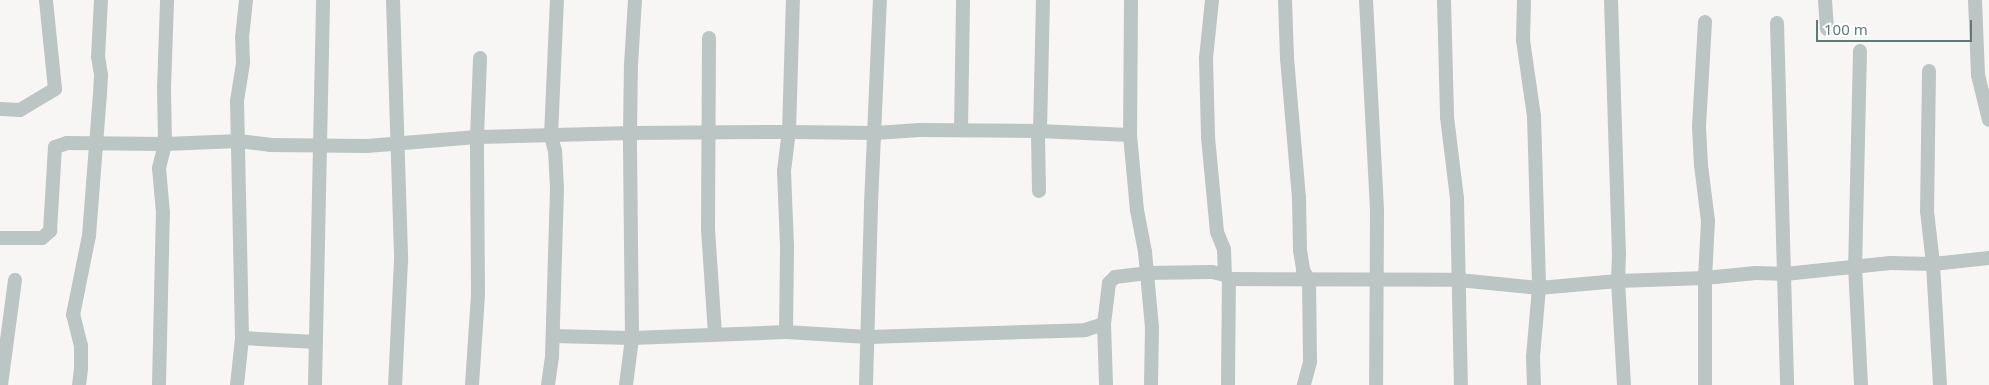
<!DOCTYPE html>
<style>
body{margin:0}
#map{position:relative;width:1989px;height:385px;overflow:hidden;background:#f8f6f5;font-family:"Noto Sans",sans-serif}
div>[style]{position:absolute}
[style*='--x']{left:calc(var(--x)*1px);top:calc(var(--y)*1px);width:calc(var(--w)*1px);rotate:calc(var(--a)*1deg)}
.minor>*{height:14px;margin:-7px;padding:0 7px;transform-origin:7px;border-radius:7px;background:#bbc5c4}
span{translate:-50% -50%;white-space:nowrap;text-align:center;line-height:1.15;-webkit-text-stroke:5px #fff;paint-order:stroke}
.scale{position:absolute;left:1816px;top:20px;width:156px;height:22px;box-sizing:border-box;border:2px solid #5e7a78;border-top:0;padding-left:6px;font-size:15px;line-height:18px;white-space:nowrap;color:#5e7a78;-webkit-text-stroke:4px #fff;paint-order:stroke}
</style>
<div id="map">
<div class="minor">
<div style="--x:393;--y:0;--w:260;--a:88.2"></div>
<div style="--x:401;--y:260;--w:125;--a:92.7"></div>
<div style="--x:1131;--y:0;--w:135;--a:90.4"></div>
<div style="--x:1130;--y:135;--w:75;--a:84.7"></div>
<div style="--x:1137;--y:210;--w:43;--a:79.2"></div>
<div style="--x:1145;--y:252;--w:75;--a:84.7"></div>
<div style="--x:1152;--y:327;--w:58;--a:91"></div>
<div style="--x:1212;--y:0;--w:58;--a:95.9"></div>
<div style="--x:1206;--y:58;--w:79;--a:88.5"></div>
<div style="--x:1208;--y:137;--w:95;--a:84.6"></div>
<div style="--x:1217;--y:232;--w:18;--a:68"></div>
<div style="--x:1224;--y:249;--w:26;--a:88"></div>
<div style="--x:1285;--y:0;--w:58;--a:88"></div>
<div style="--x:1287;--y:58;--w:141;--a:85.1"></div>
<div style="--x:1299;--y:198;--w:52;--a:88.9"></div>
<div style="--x:1300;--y:250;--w:20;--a:81"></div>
<div style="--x:1303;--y:270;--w:12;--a:59"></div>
<div style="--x:1309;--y:280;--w:82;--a:89.3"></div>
<div style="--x:1310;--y:362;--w:24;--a:105"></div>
<div style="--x:1366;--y:0;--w:213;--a:87"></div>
<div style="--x:1377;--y:213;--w:172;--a:90.3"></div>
<div style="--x:1444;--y:0;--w:117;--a:88.5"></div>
<div style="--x:1447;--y:117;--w:83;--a:83"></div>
<div style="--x:1457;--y:199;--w:186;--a:88.8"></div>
<div style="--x:1524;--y:0;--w:40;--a:91.4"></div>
<div style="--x:1523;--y:40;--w:77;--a:81.8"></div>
<div style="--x:1534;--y:116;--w:172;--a:88.3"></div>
<div style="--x:1539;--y:288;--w:69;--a:95"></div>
<div style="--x:1533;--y:357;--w:28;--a:88"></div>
<div style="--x:1611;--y:0;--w:253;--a:88.2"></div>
<div style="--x:1619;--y:253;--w:28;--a:92"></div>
<div style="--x:1618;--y:281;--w:104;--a:86.7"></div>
<div style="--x:1825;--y:0;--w:29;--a:86"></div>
<div style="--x:1975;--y:0;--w:75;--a:87.7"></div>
<div style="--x:1978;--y:75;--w:46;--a:76.3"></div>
<div style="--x:1705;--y:22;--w:105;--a:93.3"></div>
<div style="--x:1699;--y:127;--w:38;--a:87"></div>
<div style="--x:1701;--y:165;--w:56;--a:82.9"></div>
<div style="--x:1708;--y:221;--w:57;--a:93"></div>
<div style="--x:1705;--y:278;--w:107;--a:90"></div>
<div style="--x:1777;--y:23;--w:362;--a:88.4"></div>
<div style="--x:709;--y:38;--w:191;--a:90.3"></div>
<div style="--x:708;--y:229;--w:105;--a:86.2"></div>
<div style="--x:1860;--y:51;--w:215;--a:91.3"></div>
<div style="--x:1855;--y:266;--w:119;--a:87.1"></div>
<div style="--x:1929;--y:71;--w:140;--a:90.8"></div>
<div style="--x:1927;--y:211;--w:53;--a:83.5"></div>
<div style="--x:1933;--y:264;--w:121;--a:86.7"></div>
<div style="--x:0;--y:109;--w:20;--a:3"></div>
<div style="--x:20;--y:110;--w:41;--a:-31"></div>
<div style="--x:55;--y:89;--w:89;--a:-95.8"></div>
<div style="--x:961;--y:130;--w:130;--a:-89.1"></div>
<div style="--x:1040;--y:131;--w:131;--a:-88.7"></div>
<div style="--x:1039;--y:191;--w:60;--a:-91"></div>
<div style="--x:1038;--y:131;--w:92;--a:2.5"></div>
<div style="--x:0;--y:238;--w:42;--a:0"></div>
<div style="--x:42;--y:238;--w:11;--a:-41"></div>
<div style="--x:50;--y:231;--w:84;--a:-86.6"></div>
<div style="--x:55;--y:147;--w:13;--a:-18"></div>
<div style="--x:67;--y:143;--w:98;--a:0.6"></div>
<div style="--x:165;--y:144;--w:74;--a:-2.3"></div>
<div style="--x:239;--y:141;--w:31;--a:7"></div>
<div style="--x:270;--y:145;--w:97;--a:0.6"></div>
<div style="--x:367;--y:146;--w:110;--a:-4.7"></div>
<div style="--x:477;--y:137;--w:153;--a:-1.5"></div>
<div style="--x:630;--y:133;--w:159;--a:-0.4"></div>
<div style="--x:789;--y:132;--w:132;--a:-88.3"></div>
<div style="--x:1104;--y:324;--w:61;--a:88.1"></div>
<div style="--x:786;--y:332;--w:86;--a:-89.3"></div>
<div style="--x:787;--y:246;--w:75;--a:-92.3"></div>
<div style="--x:784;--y:171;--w:39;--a:-83"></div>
<div style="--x:789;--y:132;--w:86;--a:0.7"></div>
<div style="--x:875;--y:133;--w:45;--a:-3.8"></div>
<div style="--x:920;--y:130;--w:118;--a:0.5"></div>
<div style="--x:553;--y:336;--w:79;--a:1.5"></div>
<div style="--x:632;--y:338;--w:154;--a:-2.2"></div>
<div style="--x:786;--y:332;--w:82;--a:3.5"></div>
<div style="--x:868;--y:337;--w:217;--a:-1.8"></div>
<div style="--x:1085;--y:330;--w:20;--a:-18"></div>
<div style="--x:1104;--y:324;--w:41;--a:-83"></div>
<div style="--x:1109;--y:283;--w:8;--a:-45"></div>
<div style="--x:1115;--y:277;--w:32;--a:-7"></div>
<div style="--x:1147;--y:273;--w:65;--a:-0.9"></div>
<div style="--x:1212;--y:272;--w:13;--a:13"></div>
<div style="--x:1225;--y:275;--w:6;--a:45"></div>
<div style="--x:1229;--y:279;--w:230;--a:0.2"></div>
<div style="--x:1459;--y:280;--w:80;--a:5.7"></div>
<div style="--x:1539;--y:288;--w:79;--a:-5.1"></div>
<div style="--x:1618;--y:281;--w:87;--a:-2"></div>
<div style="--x:1705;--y:278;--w:51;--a:-5.6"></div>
<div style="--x:1756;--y:273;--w:29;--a:2"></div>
<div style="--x:1785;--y:274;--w:106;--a:-6"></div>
<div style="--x:1890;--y:263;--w:43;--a:1.3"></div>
<div style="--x:1933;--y:264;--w:56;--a:-6.1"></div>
<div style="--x:242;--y:338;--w:74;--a:3.1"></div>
<div style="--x:1;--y:385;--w:106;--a:-82.4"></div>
<div style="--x:79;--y:385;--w:17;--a:-83"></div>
<div style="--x:81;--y:368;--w:22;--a:-90"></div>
<div style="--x:81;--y:346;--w:32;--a:-104"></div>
<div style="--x:73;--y:315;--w:81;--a:-78.6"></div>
<div style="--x:89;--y:236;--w:142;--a:-85.6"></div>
<div style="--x:100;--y:94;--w:19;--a:-87"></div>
<div style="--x:101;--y:75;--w:18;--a:-99"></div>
<div style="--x:98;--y:57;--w:57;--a:-87"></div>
<div style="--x:159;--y:385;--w:172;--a:-88.7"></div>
<div style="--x:163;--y:213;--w:45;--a:-95.1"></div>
<div style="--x:159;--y:168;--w:25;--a:-76"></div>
<div style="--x:165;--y:144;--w:56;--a:-91"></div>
<div style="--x:164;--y:88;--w:88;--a:-88"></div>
<div style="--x:237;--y:385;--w:47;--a:-83.9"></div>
<div style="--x:242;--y:338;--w:237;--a:-91.2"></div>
<div style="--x:237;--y:101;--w:39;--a:-81"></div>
<div style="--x:243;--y:62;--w:24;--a:-92"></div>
<div style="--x:242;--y:38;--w:38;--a:-84"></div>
<div style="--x:315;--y:385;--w:385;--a:-88.8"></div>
<div style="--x:472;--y:385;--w:90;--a:-86.2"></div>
<div style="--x:478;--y:295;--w:158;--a:-90.4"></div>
<div style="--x:477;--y:137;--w:79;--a:-87.8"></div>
<div style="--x:548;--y:385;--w:28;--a:-82"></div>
<div style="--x:552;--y:357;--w:169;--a:-88.3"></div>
<div style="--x:557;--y:188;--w:37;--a:-93"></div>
<div style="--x:555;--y:151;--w:16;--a:-105"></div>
<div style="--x:551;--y:136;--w:136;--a:-87.5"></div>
<div style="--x:626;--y:385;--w:47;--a:-82.7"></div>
<div style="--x:632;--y:338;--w:205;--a:-90.6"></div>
<div style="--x:630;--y:133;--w:68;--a:-89.2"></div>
<div style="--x:631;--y:65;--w:65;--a:-86.5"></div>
<div style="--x:866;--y:385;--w:181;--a:-88.4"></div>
<div style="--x:871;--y:204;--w:204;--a:-87.5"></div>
<div style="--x:1228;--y:385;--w:106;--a:-89.5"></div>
</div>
<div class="scale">100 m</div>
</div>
